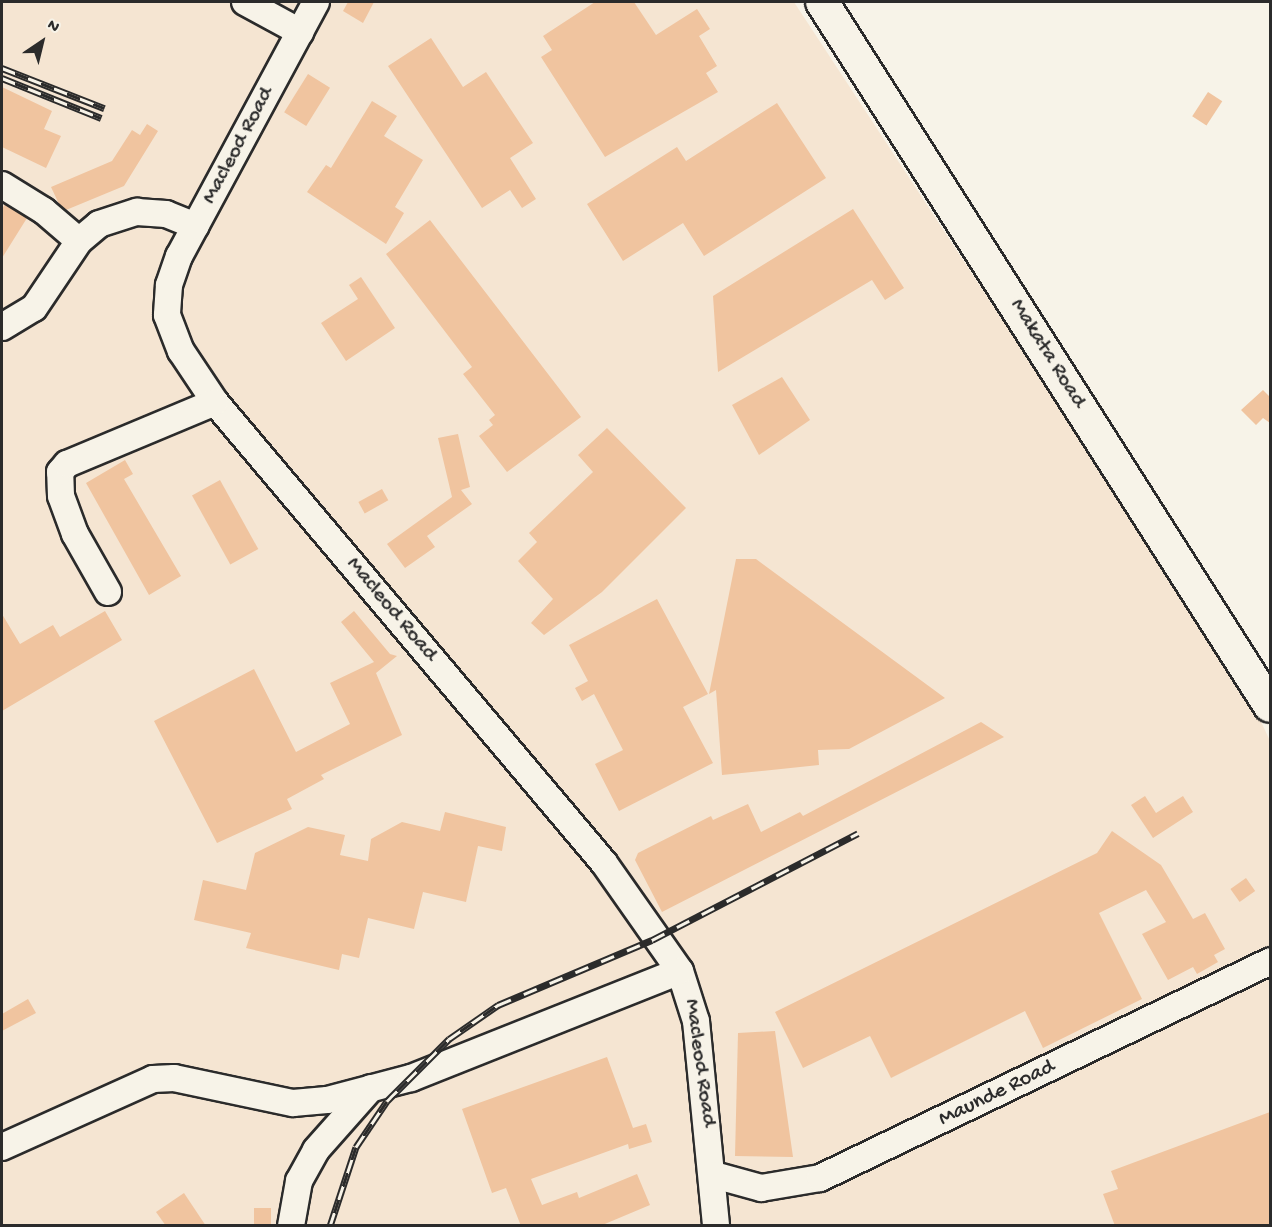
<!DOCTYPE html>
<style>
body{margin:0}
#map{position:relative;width:1272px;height:1227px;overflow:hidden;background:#f7f3e8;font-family:"Gochi Hand",sans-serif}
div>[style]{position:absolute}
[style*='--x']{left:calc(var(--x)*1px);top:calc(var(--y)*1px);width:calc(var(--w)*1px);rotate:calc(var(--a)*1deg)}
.built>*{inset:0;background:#f5e5d2}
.building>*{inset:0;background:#f0c49f;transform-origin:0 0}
.roads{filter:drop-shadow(2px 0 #2b2b2b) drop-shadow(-2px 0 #2b2b2b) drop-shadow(0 2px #2b2b2b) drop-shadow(0 -2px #2b2b2b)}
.minor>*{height:26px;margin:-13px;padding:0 13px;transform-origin:13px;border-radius:13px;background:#f7f3e8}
.major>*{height:32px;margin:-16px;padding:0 16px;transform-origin:16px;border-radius:16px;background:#f7f3e8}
.rail>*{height:7px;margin-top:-3.5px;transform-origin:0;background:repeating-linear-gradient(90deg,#f7f3e8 0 14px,#2b2b2b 0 28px);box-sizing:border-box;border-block:2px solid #2b2b2b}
span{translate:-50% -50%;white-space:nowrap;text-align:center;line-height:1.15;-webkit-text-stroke:6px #f7f3e8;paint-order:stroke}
.street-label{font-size:22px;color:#2b2b2b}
.frame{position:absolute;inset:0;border:3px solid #2b2b2b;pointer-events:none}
.north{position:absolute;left:12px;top:12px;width:60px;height:60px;-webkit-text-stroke:4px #f7f3e8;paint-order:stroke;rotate:35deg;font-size:16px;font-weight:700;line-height:24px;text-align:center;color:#2b2b2b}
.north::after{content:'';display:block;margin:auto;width:21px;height:27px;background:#2b2b2b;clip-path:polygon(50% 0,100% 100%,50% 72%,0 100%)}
</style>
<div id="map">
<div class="built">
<div style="clip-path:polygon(2px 2px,794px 2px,1250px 698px,1270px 741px,1270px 1225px,2px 1226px)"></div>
</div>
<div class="building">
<div style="clip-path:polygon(348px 2px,374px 2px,363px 23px,343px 11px)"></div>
<div style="clip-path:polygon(595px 2px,634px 2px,656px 35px,697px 9px,710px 29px,699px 36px,717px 66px,706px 73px,718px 92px,605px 157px,541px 57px,552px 50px,543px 36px)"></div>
<div style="clip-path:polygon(431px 38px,463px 87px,486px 72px,533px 143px,510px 158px,536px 199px,522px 208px,510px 190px,482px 208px,388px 66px)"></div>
<div style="left:308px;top:74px;width:26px;height:45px;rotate:32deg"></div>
<div style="clip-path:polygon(2px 87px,52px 111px,44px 129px,61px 136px,46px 168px,2px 147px)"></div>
<div style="left:1208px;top:92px;width:17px;height:29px;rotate:33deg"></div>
<div style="clip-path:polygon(372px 101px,397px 116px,384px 136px,423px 160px,395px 207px,404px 213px,386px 244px,307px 192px,326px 165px,331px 168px)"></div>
<div style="clip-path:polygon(777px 103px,826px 178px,704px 256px,683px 223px,623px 261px,587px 204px,677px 147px,686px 161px)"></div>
<div style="clip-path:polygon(147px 124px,158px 131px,124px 186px,66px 210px,59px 204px,51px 187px,112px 161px,132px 130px,140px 135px)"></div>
<div style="clip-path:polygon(5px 204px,27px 218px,2px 258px,2px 209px)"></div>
<div style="clip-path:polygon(853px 209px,904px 288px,885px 300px,872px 280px,718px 372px,713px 296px)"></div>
<div style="clip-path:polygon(430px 220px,581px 417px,507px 472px,479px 436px,493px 425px,489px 420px,495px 415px,463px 374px,472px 367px,386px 254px)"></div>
<div style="clip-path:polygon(361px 277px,395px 328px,346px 361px,321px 323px,358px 299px,349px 285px)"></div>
<div style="clip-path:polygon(782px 377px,810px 420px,759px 455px,732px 405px)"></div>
<div style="clip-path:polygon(1263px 390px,1270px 397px,1270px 423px,1263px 418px,1256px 425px,1241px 410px)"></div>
<div style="clip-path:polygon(607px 428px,686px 508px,602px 592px,544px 635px,531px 623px,553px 599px,518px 561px,537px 542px,529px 533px,593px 472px,578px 455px)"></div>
<div style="clip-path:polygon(458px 434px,470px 487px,461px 490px,472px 504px,427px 536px,435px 547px,405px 568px,387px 544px,452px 497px,438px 438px)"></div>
<div style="clip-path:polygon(125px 460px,133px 474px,124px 479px,181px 576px,149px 595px,86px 483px)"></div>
<div style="left:220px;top:480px;width:79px;height:32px;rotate:61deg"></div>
<div style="left:382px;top:489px;width:13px;height:27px;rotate:61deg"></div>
<div style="clip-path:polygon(736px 559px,756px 559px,945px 698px,849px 749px,818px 750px,819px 765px,722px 775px,716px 690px,709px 694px)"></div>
<div style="clip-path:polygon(657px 599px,708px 694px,683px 707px,713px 763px,619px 811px,595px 764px,623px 750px,594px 694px,582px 701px,575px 688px,588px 681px,569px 645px)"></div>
<div style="clip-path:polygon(105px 611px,122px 640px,2px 711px,2px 614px,20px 644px,53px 625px,60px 637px)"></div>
<div style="clip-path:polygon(354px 611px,390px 654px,397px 656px,376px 673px,402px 735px,321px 775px,324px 779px,287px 799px,292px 809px,217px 843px,154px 721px,254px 669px,296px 752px,350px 724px,330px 683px,374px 662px,341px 622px)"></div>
<div style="clip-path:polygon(981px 722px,1004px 737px,662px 912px,635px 860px,638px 853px,711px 816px,713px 820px,748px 804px,761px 832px,800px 812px,803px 816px)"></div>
<div style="clip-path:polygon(1145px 796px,1156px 813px,1183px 796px,1193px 812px,1153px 838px,1131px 805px)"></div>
<div style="clip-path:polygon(445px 812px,506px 827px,502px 851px,478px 846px,466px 902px,423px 892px,414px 929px,368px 918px,359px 958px,342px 954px,339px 970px,246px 948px,251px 933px,194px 920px,203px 880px,246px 890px,255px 853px,308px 827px,345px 835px,340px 855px,368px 861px,371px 839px,402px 822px,440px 831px)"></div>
<div style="clip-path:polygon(1112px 831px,1161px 865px,1193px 919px,1205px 913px,1225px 949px,1214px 955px,1218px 962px,1197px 974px,1193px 967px,1168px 980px,1142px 934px,1166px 922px,1146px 890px,1099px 913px,1142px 999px,1043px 1048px,1025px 1011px,891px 1078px,870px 1036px,803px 1068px,775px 1012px,1097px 853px)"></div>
<div style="left:1246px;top:878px;width:16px;height:19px;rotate:55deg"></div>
<div style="clip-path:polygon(28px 999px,36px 1013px,2px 1031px,2px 1014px)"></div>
<div style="clip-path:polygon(775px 1031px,793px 1157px,735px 1156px,738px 1033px)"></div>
<div style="clip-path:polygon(607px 1057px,633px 1128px,646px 1124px,652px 1142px,629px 1149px,628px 1144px,531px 1179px,542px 1205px,577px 1192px,579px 1198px,637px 1174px,650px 1205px,600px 1226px,521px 1226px,506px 1188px,492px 1193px,462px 1109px)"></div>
<div style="clip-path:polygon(1270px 1112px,1270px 1226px,1115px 1226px,1103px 1194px,1118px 1189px,1111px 1171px)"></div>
<div style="clip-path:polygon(184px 1193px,206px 1226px,166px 1226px,156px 1212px)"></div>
<div style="left:254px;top:1208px;width:17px;height:18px"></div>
</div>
<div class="roads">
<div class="minor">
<div style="--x:245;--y:2;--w:63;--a:28.6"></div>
<div style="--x:316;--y:2;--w:289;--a:118.3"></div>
<div style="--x:179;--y:256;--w:31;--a:109"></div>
<div style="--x:169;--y:285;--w:30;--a:94"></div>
<div style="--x:167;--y:315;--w:39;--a:69"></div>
<div style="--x:181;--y:351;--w:61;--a:56.3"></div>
<div style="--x:215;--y:402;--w:603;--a:49.84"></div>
<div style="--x:604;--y:863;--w:132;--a:54.9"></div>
<div style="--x:680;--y:971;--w:52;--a:72.3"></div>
<div style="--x:696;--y:1021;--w:206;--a:84.4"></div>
<div style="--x:2;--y:185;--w:49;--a:31.8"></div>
<div style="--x:44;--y:211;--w:46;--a:40.6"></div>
<div style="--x:2;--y:327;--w:37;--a:-31"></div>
<div style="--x:34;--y:308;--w:81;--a:-56.1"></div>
<div style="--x:79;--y:241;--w:26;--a:-40"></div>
<div style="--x:99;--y:224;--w:40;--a:-18"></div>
<div style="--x:137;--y:212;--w:29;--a:4"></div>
<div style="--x:166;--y:214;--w:32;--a:22"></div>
<div style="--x:108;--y:592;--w:67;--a:-119.6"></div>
<div style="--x:75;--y:534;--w:40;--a:-110.2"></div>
<div style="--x:61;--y:496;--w:24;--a:-92"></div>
<div style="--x:60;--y:472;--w:11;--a:-49"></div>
<div style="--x:67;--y:464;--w:160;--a:-22.7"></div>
<div style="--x:2;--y:1147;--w:166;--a:-24.2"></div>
<div style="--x:153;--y:1079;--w:21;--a:-3"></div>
<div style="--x:174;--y:1078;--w:122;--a:11.9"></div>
<div style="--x:293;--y:1103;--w:34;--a:-5"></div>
<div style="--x:327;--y:1100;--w:87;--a:-14.7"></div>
<div style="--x:411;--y:1078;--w:289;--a:-21.7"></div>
<div style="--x:714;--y:1175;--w:49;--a:15.5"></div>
<div style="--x:761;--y:1188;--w:60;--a:-9.6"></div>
<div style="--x:820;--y:1178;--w:500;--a:-25.7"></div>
<div style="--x:291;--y:1226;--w:46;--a:-79.9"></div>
<div style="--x:299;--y:1181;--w:35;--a:-61"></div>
<div style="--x:316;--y:1150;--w:83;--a:-48.4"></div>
</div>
<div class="major">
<div style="--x:822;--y:2;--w:834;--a:57.53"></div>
</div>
</div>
<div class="rail">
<div style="--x:2;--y:68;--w:110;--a:21.4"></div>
<div style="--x:2;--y:78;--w:107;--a:22"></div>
<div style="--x:330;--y:1226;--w:83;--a:-71.8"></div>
<div style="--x:356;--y:1147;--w:55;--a:-56"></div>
<div style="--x:387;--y:1101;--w:88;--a:-45"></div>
<div style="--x:449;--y:1039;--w:60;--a:-34.8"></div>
<div style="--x:498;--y:1005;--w:167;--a:-22.9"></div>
<div style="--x:652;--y:940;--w:232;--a:-27.4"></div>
</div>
<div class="street-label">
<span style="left:239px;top:146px;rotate:-62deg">Macleod Road</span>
<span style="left:1047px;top:354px;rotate:58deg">Makata Road</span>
<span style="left:391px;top:610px;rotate:50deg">Macleod Road</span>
<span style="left:699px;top:1063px;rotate:82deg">Macleod Road</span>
<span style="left:997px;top:1094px;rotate:-26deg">Maunde Road</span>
</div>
<div class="frame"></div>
<div class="north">N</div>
</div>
